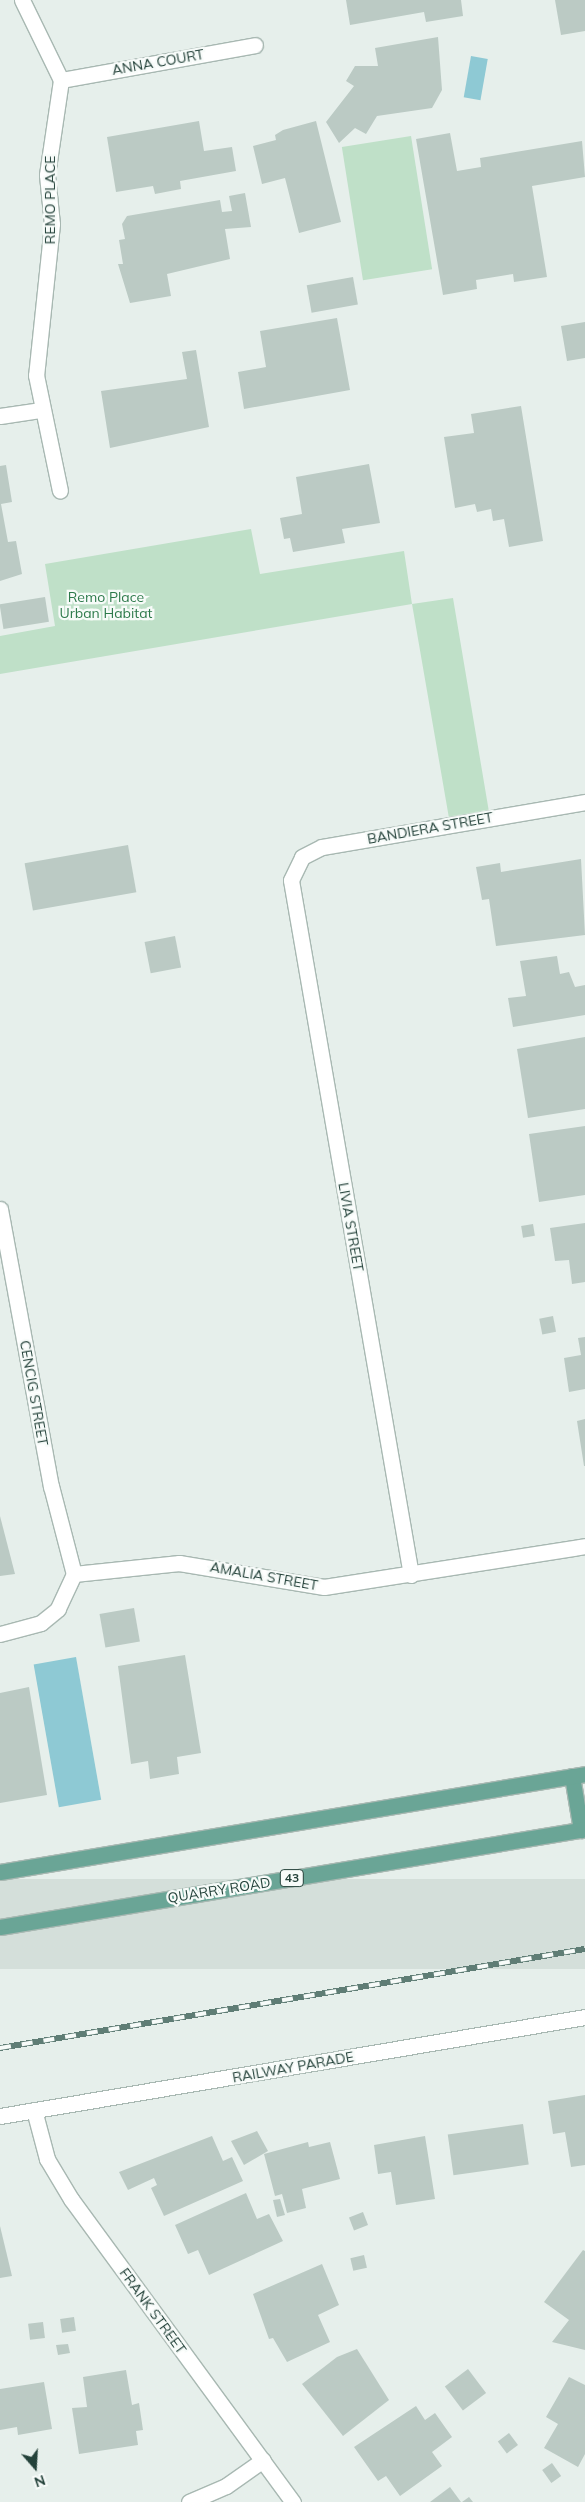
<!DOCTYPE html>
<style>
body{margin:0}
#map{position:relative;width:585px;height:2502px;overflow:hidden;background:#e6efeb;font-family:Mulish,sans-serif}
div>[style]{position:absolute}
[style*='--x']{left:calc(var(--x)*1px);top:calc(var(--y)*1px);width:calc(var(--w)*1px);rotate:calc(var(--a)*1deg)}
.built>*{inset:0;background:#d4dfda;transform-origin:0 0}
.green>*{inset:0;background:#bfe0c8;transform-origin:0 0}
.water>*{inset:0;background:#8ec9d4;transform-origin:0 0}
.building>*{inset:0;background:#bbcac4;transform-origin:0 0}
.roads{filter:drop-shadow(1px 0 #a8b8b2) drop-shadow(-1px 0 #a8b8b2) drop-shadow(0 1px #a8b8b2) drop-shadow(0 -1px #a8b8b2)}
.minor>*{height:15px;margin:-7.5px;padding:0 7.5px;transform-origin:7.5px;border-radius:7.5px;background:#fff}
.major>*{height:15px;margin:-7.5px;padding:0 7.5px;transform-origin:7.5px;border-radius:7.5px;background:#6aa596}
.rail>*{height:5.5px;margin-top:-2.75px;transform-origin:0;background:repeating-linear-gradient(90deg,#f7fbf9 0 11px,#5f7d75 0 22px);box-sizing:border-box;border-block:1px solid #5f7d75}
span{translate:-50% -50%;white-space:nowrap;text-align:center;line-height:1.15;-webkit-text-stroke:4.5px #f7fbf9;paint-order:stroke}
.shield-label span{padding:1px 4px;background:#f7fbf9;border:1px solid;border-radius:4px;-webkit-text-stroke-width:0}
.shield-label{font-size:12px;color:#24423a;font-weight:700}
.street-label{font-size:14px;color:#24423a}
.park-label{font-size:14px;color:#2d7a4b}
.north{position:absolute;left:10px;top:2442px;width:50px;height:50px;-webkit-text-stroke:4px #f7fbf9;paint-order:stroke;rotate:161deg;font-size:14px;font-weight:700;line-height:20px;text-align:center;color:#24423a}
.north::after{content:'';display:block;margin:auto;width:18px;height:22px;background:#24423a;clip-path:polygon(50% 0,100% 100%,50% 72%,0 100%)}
</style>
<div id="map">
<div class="built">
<div style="left:585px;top:1879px;width:90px;height:593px;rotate:90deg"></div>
</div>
<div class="green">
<div style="left:411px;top:136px;width:135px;height:70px;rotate:81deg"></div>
<div style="clip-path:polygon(251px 529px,260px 574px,404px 551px,412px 604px,453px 598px,490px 818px,450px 824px,412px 604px,0 674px,0 636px,55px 626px,45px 564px)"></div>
</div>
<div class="water">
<div style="left:471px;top:56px;width:17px;height:42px;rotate:10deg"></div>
<div style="left:76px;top:1657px;width:145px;height:43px;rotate:80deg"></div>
</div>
<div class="building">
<div style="clip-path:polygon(346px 0,461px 0,463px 16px,426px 22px,424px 12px,350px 25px)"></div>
<div style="clip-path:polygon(555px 0,585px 0,585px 31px,561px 35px)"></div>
<div style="clip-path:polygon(438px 37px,442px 90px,432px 108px,377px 116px,366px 134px,355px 128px,339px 143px,326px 122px,354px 86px,346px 81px,355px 66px,378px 66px,375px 48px)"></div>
<div style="clip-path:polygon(199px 121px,204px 151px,232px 147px,236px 171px,180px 181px,181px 189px,155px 194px,153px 186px,116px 192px,107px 137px)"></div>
<div style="clip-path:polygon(316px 121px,341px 222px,299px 233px,285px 178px,262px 184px,253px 146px,276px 140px,275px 135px,283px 130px)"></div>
<div style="clip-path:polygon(450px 133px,457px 171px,481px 167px,480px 158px,582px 141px,585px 177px,532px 186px,547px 277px,514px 282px,513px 274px,476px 280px,477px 289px,443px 295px,416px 139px)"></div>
<div style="clip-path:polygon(245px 193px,251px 227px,225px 229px,230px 259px,167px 274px,171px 296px,130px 303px,118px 264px,123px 264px,119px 240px,125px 239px,122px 224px,127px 216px,220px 200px,222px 212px,232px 211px,229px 196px)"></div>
<div style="left:353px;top:277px;width:28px;height:47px;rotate:80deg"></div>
<div style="clip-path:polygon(337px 318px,350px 390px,244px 409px,238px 372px,266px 367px,260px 331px)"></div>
<div style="clip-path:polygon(585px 322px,585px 358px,567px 361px,561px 326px)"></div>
<div style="clip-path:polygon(196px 350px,209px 427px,110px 448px,101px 391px,187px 379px,182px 352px)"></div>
<div style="clip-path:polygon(521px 406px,543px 541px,509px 547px,504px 519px,493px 521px,491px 509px,477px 512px,475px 504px,455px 508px,444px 437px,474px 433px,471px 414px)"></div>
<div style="clip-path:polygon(369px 464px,380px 523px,342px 529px,345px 543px,293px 552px,290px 538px,284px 539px,280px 518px,302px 514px,296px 477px)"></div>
<div style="clip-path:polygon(6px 465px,12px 502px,1px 504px,8px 542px,16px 541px,22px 574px,0 581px,0 466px)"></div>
<div style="left:45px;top:597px;width:25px;height:46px;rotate:81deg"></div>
<div style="left:128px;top:845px;width:48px;height:105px;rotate:80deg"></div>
<div style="clip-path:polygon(581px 859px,585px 935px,496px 946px,489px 899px,482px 900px,476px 867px,500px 863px,501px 872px)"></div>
<div style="left:175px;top:936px;width:32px;height:31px;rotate:79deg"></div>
<div style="clip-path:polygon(557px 956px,560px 974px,569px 972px,575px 987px,585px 985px,585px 1015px,513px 1027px,508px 998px,526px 996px,520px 961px)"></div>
<div style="clip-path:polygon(585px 1037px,585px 1109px,528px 1118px,517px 1049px)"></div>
<div style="clip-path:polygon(585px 1126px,585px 1195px,539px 1202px,529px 1134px)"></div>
<div style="clip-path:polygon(585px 1223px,585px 1282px,572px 1284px,569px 1260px,555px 1261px,550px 1228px)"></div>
<div style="left:533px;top:1224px;width:12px;height:12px;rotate:81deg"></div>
<div style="left:553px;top:1316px;width:16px;height:14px;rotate:79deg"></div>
<div style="clip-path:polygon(585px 1337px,585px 1389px,569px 1392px,564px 1358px,581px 1355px,578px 1338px)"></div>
<div style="clip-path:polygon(585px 1419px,585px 1466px,584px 1466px,577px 1421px)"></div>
<div style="clip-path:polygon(0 1516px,15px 1574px,0 1576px)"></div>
<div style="left:134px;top:1608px;width:34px;height:35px;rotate:80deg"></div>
<div style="clip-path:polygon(185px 1655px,201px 1753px,177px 1757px,179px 1774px,150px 1779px,148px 1761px,131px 1764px,118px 1666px)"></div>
<div style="clip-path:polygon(29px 1687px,47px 1795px,0 1803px,0 1693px)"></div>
<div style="clip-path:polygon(585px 2095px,585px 2165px,571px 2167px,565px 2132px,553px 2134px,548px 2101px)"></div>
<div style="left:523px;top:2124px;width:41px;height:76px;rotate:82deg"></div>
<div style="clip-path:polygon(257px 2131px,268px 2151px,244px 2165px,231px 2141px)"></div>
<div style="clip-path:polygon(212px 2136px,223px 2161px,232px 2157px,243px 2181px,164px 2216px,151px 2188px,157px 2185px,154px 2178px,128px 2190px,119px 2172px)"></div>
<div style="clip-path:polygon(425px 2136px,435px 2199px,396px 2205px,391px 2172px,378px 2174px,374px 2145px)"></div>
<div style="clip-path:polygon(308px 2142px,309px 2147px,330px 2142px,340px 2179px,302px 2189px,306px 2208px,287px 2213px,282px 2194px,275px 2196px,264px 2154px)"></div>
<div style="clip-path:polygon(246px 2193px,257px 2219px,269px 2214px,283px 2241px,209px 2275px,198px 2250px,188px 2254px,175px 2225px)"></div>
<div style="clip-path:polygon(280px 2199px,285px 2215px,277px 2217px,273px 2200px)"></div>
<div style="left:363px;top:2212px;width:14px;height:15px;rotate:69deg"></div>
<div style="clip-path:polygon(0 2226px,12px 2276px,0 2278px)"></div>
<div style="clip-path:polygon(583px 2250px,585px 2251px,585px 2350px,552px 2342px,569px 2320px,544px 2302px)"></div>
<div style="left:364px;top:2255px;width:13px;height:14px;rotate:77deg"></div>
<div style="clip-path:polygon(322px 2264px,339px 2305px,318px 2315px,330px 2342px,287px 2362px,273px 2338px,269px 2339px,253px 2294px)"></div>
<div style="left:74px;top:2317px;width:14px;height:14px;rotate:82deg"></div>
<div style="left:43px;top:2322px;width:16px;height:15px;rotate:83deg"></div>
<div style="clip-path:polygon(68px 2344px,70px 2353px,58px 2355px,56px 2345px)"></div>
<div style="clip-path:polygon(357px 2349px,389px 2400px,343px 2436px,302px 2384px,337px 2357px)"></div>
<div style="left:468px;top:2369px;width:30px;height:29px;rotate:53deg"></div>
<div style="clip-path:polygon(126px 2370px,132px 2405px,139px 2403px,143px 2430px,136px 2431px,138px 2445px,79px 2454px,72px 2408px,87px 2407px,83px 2377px)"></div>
<div style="clip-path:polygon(569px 2377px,585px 2385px,585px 2454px,578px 2467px,544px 2448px,558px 2424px,546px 2417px)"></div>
<div style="clip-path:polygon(44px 2382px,52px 2429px,18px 2435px,17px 2427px,0 2430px,0 2389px)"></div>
<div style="clip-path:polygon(416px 2406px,425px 2420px,435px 2413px,452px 2437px,432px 2452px,442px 2466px,400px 2496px,386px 2476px,378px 2481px,354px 2447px)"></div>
<div style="left:509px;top:2433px;width:15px;height:14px;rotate:53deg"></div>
<div style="left:552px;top:2463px;width:16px;height:12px;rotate:55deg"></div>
<div style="clip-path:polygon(450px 2487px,461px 2502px,430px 2502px)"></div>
<div style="clip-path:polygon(469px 2497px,473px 2502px,462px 2502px)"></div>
</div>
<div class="roads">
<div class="minor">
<div style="--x:22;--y:0;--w:89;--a:64"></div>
<div style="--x:61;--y:80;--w:96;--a:98.4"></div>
<div style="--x:47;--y:175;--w:49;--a:84.2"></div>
<div style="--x:52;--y:224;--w:152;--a:96"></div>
<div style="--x:36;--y:375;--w:118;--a:78.3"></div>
<div style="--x:61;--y:80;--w:197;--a:-10.2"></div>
<div style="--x:0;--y:416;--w:40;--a:-8.5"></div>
<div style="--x:0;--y:1209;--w:282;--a:79.6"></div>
<div style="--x:51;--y:1486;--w:91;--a:75.4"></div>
<div style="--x:74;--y:1574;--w:38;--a:115"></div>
<div style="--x:58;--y:1609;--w:22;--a:141"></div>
<div style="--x:41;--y:1623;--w:42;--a:165"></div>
<div style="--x:74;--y:1574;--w:106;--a:-6"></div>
<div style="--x:179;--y:1563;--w:147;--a:9.4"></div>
<div style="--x:324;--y:1587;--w:264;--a:-8.9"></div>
<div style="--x:411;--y:1575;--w:705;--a:-99.8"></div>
<div style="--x:291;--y:880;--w:25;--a:-64"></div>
<div style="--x:302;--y:857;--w:22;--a:-27"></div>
<div style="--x:322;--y:847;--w:267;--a:-9.7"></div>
<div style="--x:34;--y:2110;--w:51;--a:75.1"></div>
<div style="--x:47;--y:2159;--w:47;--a:59"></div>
<div style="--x:71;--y:2199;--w:376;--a:53.8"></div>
<div style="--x:0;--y:2116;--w:593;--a:-9.61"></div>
<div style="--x:189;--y:2502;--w:40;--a:-23.4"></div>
<div style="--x:226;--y:2486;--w:45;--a:-35.1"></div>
</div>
<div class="major">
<div style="--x:572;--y:1776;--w:55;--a:80.5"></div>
<div style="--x:0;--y:1872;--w:593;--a:-9.51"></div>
<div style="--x:0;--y:1927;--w:593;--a:-9.51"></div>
</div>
</div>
<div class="rail">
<div style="--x:0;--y:2048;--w:593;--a:-9.61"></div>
</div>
<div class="shield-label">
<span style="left:292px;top:1878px">43</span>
</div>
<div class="street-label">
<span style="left:158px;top:62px;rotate:-10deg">ANNA COURT</span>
<span style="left:50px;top:200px;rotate:-90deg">REMO PLACE</span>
<span style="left:430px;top:828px;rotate:-10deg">BANDIERA STREET</span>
<span style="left:351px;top:1227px;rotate:80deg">LIVIA STREET</span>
<span style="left:34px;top:1393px;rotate:80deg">CENCIG STREET</span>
<span style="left:264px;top:1576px;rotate:10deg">AMALIA STREET</span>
<span style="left:219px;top:1890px;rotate:-9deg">QUARRY ROAD</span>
<span style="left:293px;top:2067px;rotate:-10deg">RAILWAY PARADE</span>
<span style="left:153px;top:2311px;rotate:54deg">FRANK STREET</span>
</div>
<div class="park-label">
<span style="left:106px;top:605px">Remo Place<br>Urban Habitat</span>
</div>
<div class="north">N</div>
</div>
